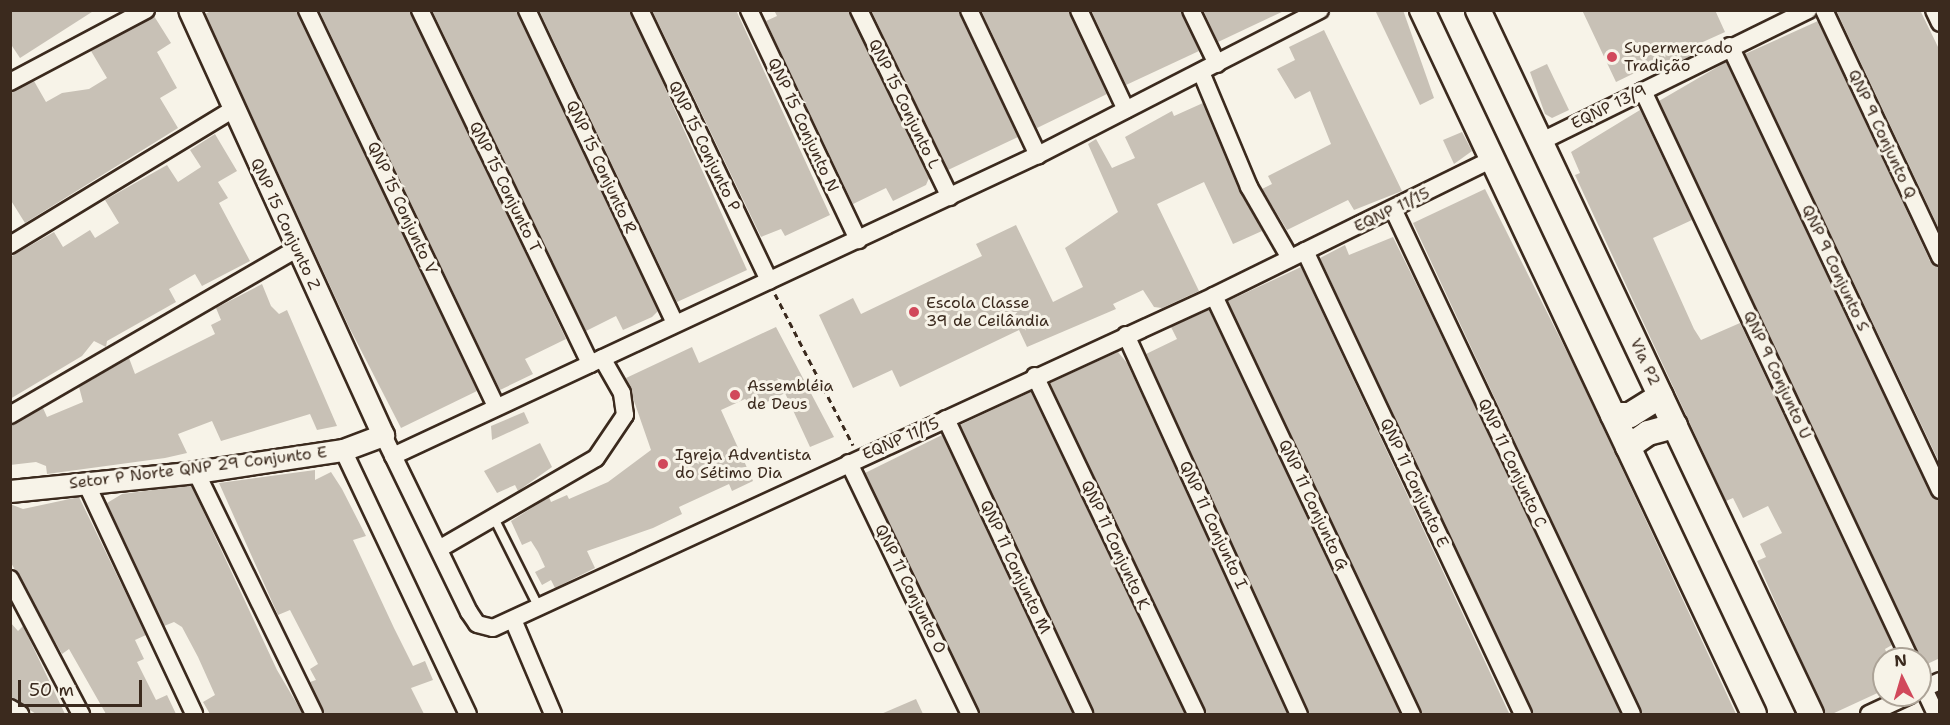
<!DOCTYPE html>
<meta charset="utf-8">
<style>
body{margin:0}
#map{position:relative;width:1950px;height:725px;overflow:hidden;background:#f7f3e8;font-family:"Shantell Sans",sans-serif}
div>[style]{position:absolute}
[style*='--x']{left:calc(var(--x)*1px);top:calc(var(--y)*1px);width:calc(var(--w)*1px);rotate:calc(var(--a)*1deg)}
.building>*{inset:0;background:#c8c1b6;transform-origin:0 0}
.path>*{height:3px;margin-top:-1.5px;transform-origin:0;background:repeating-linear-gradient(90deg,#3b2a1e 0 6px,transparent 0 10.5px)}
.roads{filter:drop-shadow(2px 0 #3b2a1e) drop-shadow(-2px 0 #3b2a1e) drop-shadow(0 2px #3b2a1e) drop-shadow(0 -2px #3b2a1e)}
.service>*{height:8px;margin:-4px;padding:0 4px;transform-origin:4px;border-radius:4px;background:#f7f3e8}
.minor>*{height:16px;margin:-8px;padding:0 8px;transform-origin:8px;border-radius:8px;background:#f7f3e8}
.tertiary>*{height:21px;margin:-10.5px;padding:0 10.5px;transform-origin:10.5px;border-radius:10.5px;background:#f7f3e8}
.secondary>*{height:24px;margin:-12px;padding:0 12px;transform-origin:12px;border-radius:12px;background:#f7f3e8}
.dots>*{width:16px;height:16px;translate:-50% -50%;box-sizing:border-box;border:3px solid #f7f3e8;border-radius:50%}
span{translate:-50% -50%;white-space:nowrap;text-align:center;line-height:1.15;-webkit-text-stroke:6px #f7f3e8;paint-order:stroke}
.poi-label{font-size:16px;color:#3b2a1e}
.left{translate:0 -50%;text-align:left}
.street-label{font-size:16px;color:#3b2a1e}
.frame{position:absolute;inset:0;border:12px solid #3b2a1e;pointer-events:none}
.north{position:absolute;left:1872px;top:647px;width:60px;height:60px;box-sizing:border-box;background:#f7f3e8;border:2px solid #aca397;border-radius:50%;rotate:355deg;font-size:16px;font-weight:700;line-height:24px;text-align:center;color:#3b2a1e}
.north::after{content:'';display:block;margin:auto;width:21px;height:27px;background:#d1495b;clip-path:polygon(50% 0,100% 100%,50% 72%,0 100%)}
.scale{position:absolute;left:18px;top:680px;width:124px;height:27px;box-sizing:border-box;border:3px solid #3b2a1e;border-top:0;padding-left:8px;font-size:18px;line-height:21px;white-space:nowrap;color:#3b2a1e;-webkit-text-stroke:4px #f7f3e8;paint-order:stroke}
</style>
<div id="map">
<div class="building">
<div style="clip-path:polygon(10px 10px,95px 10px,20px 58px,10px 43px)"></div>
<div style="clip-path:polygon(213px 10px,297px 10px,477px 391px,401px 428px,349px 327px,205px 14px)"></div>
<div style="clip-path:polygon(319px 10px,410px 10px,566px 339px,525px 359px,533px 374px,500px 390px,498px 386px)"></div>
<div style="clip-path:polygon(432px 10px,517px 10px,658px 311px,652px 317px,623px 330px,616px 316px,586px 331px)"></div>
<div style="clip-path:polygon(539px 10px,630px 10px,747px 270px,677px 302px)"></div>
<div style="clip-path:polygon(652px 10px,736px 10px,830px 215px,785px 236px,781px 229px,761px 237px)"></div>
<div style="clip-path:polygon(774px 10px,849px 10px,929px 178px,926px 185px,893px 201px,886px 188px,853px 204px,766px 21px,777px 16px)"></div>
<div style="clip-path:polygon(871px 10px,959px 10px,1018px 137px,948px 170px)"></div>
<div style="clip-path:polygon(981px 10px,1069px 10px,1107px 94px,1037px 128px)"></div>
<div style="clip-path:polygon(1091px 10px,1181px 10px,1199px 51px,1126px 85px)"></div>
<div style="clip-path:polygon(1203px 10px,1286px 10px,1218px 42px)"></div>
<div style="clip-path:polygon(1375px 10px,1403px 10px,1434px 98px,1420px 105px)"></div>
<div style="clip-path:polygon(1582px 10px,1715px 10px,1725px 32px,1694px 46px,1697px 53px,1678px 62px,1675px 58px,1651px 70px,1649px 66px,1616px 82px)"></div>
<div style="clip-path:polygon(1920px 10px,1940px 51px,1940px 231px,1837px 12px)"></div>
<div style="clip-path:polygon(154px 16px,171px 43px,157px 52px,177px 88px,160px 98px,178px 128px,25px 223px,10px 199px,10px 92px,34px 81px,46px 102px,62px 93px,89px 89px,107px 78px,91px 51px)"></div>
<div style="clip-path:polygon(1818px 21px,1930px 261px,1940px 267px,1940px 464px,1745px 54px)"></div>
<div style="clip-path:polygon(1324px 30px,1402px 191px,1354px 210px,1348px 200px,1287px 230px,1262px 189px,1272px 184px,1268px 176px,1331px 144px,1310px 91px,1295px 99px,1277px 69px,1295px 60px,1289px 47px)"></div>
<div style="clip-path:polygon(1726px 62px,1931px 494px,1940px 500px,1940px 658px,1923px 666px,1659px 101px)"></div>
<div style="clip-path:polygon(1547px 64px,1569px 110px,1552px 118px,1545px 114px,1530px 72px)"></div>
<div style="clip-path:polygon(1203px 103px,1262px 231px,1233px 244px,1204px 182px,1157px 204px,1199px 291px,1162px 308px,1154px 307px,1143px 290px,1113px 304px,1116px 309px,1027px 347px,1019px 330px,900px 387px,892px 370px,853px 388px,819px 315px,853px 298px,861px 314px,982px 256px,976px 244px,1016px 225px,1053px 302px,1083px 287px,1065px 248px,1118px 212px,1088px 144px,1096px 139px,1112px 168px,1135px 158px,1125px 137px,1172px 111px,1174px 116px)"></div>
<div style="clip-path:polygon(1640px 110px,1692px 220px,1653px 238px,1694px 329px,1701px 340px,1740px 323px,1892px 645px,1885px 649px,1889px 659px,1884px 659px,1884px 690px,1832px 714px,1825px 714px,1757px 561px,1766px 557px,1760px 544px,1782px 533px,1768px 506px,1743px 518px,1733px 498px,1726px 501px,1575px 175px,1580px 173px,1571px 152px)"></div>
<div style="clip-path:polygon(1462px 132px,1472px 151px,1454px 164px,1443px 140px)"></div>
<div style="clip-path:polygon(215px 134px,237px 171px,218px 182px,228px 198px,219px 203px,250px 261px,202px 286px,195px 274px,169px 289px,176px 302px,107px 341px,106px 347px,94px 341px,82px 356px,10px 399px,10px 257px,54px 232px,63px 247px,90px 230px,95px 238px,119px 223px,105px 200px,167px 165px,178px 182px,201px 167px,190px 150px)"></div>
<div style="clip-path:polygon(1485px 189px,1577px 372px,1736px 714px,1642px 714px,1413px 223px)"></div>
<div style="clip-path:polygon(1393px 237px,1428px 308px,1621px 714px,1533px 714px,1320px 258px,1345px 245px,1349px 255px)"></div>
<div style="left:1301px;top:267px;width:494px;height:81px;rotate:65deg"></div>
<div style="clip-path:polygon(262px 284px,271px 306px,279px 314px,287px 310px,337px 426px,317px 430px,310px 414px,221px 441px,212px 421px,178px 434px,187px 453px,165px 458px,47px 474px,46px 466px,36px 462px,10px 465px,10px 426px,43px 408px,47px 417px,83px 402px,79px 387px,129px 358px,135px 374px,215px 334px,211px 325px,221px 320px,216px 308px)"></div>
<div style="clip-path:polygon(1209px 310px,1401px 714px,1309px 714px,1146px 354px,1177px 339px,1171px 327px)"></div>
<div style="clip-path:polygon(776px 327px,834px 437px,810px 447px,785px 393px,755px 408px,745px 399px,721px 410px,753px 481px,732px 491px,729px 484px,679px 507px,682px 514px,653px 528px,587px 551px,595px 568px,555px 588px,551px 580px,542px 585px,535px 572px,545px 567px,538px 552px,531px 541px,522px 545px,511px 521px,549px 497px,551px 502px,567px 495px,569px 499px,608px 482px,651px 450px,626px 378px,692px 347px,699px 363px)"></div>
<div style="clip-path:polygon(1118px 352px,1127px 363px,1288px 714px,1206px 714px,1050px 383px)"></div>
<div style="clip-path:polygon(1031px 392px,1185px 714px,1094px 714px,960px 425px)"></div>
<div style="clip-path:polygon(524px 412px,529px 423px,492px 440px,491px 426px)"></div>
<div style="clip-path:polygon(942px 435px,1073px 714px,980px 714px,865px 473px)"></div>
<div style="clip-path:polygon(540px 443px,552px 467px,518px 491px,515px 485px,497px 493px,484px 471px)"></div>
<div style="clip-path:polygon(315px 470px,315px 480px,331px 472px,342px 489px,366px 536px,353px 540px,394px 628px,413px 666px,425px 661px,433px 680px,411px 688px,424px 714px,324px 714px,310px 682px,316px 680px,310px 669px,318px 664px,290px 610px,278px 615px,219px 483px)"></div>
<div style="clip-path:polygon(191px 485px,277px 670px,303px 714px,210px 714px,203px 702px,215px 695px,198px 657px,182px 627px,174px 622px,164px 626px,107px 503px,122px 494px)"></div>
<div style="clip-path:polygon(79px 497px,146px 635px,135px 640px,144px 659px,137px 662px,156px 700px,167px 695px,176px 714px,106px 714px,69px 649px,62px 654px,10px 561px,10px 504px,23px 509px)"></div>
<div style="clip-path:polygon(10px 622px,18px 631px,23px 626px,65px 714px,36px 714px,10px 697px)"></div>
<div style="clip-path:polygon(916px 699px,923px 714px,881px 714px)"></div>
</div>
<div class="path">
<div style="--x:775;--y:294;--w:170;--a:62.7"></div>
</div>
<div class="roads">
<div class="service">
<div style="--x:495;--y:520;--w:98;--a:63.4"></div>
</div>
<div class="minor">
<div style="--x:307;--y:10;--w:439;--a:64.5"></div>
<div style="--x:420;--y:10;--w:393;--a:64.3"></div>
<div style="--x:527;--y:10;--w:346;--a:64.7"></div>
<div style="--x:640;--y:10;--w:300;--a:64.5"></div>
<div style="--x:749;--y:10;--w:255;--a:64.6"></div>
<div style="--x:859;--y:10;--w:208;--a:64.1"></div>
<div style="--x:969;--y:10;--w:161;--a:64.6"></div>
<div style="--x:1079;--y:10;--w:110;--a:64.8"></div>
<div style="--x:1191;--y:10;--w:60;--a:64.3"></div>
<div style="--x:1824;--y:10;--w:273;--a:64.8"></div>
<div style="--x:1934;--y:10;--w:14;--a:65"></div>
<div style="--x:1730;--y:46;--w:491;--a:64.7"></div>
<div style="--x:1201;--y:72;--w:125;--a:67.3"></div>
<div style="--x:1249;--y:187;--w:82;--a:60"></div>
<div style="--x:10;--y:82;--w:154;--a:-27.9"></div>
<div style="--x:1643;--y:91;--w:628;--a:64.82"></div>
<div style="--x:1540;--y:142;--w:299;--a:-26.2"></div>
<div style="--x:1394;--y:211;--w:556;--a:64.68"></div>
<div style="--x:10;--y:245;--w:260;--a:-31.3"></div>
<div style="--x:1305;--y:251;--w:512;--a:64.79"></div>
<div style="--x:1214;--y:296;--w:463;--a:64.7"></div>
<div style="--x:1126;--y:335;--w:417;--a:65.5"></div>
<div style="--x:1035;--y:376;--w:374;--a:64.5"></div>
<div style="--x:10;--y:415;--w:331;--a:-30.1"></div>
<div style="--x:946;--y:419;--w:326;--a:64.9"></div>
<div style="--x:383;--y:435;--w:197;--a:64.1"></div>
<div style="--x:469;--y:612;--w:14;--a:56"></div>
<div style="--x:477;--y:624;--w:16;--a:14"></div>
<div style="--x:493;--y:628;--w:794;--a:-24.72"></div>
<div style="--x:1214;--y:296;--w:310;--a:-26.2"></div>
<div style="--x:343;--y:450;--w:292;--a:64.7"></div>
<div style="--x:393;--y:456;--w:712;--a:-25.02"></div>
<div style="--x:1038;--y:155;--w:317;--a:-27.2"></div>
<div style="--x:849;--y:463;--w:279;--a:64.3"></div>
<div style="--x:196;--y:472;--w:269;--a:64"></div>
<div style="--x:86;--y:483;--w:255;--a:64.9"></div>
<div style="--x:439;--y:549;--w:181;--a:-30.1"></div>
<div style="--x:596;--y:458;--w:52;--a:-56"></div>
<div style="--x:625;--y:415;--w:22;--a:-98"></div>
<div style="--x:622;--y:393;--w:40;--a:-119.7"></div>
<div style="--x:10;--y:579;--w:153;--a:62.3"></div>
<div style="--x:514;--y:622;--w:100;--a:67"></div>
<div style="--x:1920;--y:680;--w:38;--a:65"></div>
<div style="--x:1920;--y:690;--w:22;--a:-24"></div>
<div style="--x:10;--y:708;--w:12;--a:31"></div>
<div style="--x:1869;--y:714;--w:45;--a:-24.9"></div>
</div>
<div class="tertiary">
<div style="--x:10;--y:491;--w:187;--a:-5.8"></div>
<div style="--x:196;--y:472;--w:149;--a:-8.5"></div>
<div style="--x:343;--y:450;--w:43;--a:-20.6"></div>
<div style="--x:383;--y:435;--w:467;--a:-114.5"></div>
</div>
<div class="secondary">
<div style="--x:1422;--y:10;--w:778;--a:64.75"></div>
<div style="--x:1478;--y:10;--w:779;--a:64.69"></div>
<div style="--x:1613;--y:415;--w:17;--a:0"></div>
<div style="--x:1630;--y:415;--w:36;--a:-32"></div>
<div style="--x:1628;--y:447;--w:24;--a:-35"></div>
<div style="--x:1648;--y:433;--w:28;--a:-15"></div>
</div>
</div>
<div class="dots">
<div style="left:1612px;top:57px;background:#d1495b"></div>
<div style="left:914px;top:312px;background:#d1495b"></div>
<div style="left:735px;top:395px;background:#d1495b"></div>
<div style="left:663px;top:464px;background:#d1495b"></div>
</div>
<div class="poi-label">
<span class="left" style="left:1624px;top:57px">Supermercado<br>Tradição</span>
<span class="left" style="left:926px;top:312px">Escola Classe<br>39 de Ceilândia</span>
<span class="left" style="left:747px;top:395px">Assembléia<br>de Deus</span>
<span class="left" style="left:675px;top:464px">Igreja Adventista<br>do Sétimo Dia</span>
</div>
<div class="street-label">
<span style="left:904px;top:104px;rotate:64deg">QNP 15 Conjunto L</span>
<span style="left:1609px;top:107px;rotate:-26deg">EQNP 13/9</span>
<span style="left:803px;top:125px;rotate:65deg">QNP 15 Conjunto N</span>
<span style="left:1882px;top:134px;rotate:65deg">QNP 9 Conjunto Q</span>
<span style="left:704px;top:146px;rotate:64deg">QNP 15 Conjunto P</span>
<span style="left:601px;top:167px;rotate:65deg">QNP 15 Conjunto R</span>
<span style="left:505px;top:187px;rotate:64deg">QNP 15 Conjunto T</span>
<span style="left:402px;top:208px;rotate:65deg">QNP 15 Conjunto V</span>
<span style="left:1392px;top:210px;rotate:-26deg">EQNP 11/15</span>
<span style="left:285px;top:224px;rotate:65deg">QNP 15 Conjunto Z</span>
<span style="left:1835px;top:268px;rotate:65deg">QNP 9 Conjunto S</span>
<span style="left:1645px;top:362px;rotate:65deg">Via P2</span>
<span style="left:1777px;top:375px;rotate:65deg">QNP 9 Conjunto U</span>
<span style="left:901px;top:439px;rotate:-24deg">EQNP 11/15</span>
<span style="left:1512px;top:463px;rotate:65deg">QNP 11 Conjunto C</span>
<span style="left:198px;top:468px;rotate:-7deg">Setor P Norte QNP 29 Conjunto E</span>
<span style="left:1414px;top:483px;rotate:65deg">QNP 11 Conjunto E</span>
<span style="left:1313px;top:505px;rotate:65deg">QNP 11 Conjunto G</span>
<span style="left:1213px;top:525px;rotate:65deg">QNP 11 Conjunto I</span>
<span style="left:1115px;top:545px;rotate:65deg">QNP 11 Conjunto K</span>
<span style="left:1015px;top:567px;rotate:65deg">QNP 11 Conjunto M</span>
<span style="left:910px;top:589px;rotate:64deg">QNP 11 Conjunto O</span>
</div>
<div class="frame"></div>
<div class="north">N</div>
<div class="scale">50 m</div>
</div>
